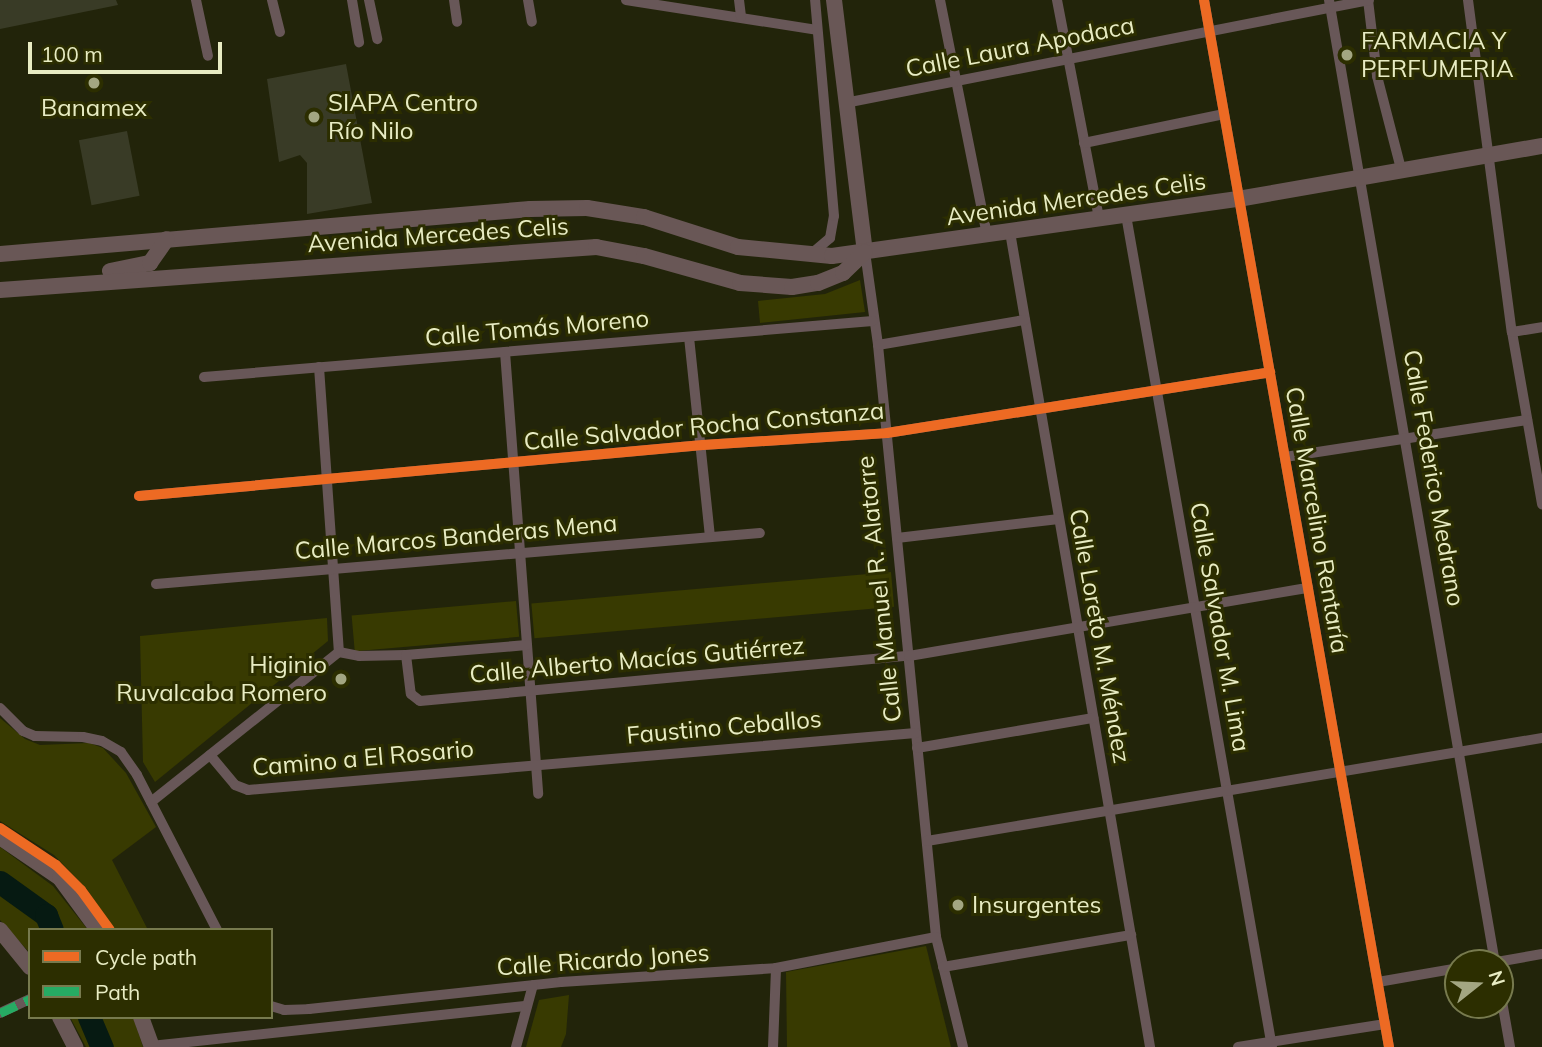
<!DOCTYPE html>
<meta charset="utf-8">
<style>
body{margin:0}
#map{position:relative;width:1542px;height:1047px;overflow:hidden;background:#22240a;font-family:Mulish,sans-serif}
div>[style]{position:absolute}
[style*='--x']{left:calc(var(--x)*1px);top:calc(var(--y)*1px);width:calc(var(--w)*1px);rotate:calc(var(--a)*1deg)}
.green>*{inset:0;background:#383a01;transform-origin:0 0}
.river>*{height:23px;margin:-11.5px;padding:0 11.5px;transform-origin:11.5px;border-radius:11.5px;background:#061a12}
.building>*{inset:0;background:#393b26;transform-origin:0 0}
.street>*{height:10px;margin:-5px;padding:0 5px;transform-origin:5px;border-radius:5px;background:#685758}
.secondary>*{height:16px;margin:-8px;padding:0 8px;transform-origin:8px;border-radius:8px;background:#695756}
.quiet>*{height:9px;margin-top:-4.5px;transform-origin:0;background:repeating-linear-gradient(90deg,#26ab63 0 18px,transparent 0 27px)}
.cycleway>*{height:10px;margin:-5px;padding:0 5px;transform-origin:5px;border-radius:5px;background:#ed6a23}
.dots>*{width:19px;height:19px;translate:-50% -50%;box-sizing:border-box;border:4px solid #2c2e00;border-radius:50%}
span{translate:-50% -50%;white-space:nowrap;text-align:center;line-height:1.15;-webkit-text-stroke:6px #2c2e00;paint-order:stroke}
.poi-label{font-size:24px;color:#e8ecc3}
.left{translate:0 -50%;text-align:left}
.right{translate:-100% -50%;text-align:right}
.street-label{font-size:24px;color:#e8ecc3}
.legend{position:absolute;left:28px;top:928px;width:245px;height:91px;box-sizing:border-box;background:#2c2e00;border:2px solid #777a4e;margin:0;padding:9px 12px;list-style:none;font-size:21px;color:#e8ecc3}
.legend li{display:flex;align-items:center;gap:14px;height:35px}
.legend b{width:35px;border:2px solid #777a4e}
.north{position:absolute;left:1444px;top:949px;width:70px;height:70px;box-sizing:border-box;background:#2c2e00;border:2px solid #777a4e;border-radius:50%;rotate:72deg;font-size:19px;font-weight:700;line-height:28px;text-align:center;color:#e8ecc3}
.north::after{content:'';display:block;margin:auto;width:24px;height:32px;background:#a3a682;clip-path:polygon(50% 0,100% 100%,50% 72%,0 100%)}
.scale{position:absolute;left:28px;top:42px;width:194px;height:32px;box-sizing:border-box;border:4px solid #e8ecc3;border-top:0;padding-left:9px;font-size:21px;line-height:24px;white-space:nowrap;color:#e8ecc3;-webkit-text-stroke:5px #2c2e00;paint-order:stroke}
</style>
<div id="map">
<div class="green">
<div style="clip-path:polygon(860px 280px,865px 312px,760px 323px,758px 301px,825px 294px)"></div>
<div style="left:891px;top:572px;width:35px;height:361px;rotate:85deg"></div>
<div style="left:516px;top:601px;width:36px;height:165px;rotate:85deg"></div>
<div style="clip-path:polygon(327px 618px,328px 641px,155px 782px,143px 762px,140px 636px)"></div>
<div style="clip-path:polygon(0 718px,25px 739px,40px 745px,89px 743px,103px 748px,126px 773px,156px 827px,112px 860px,148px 930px,115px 930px,86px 888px,54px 855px,0 821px)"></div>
<div style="clip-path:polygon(0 847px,53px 886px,88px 930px,30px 930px,30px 953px,0 920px)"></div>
<div style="clip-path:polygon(926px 946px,951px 1047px,787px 1047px,786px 972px)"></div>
<div style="clip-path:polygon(569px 995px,566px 1034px,561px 1047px,526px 1047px,539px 1000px)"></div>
<div style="clip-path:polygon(70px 1017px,133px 1017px,143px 1047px,86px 1047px)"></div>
</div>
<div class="river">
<div style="--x:0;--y:882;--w:57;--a:35.7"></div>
<div style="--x:46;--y:915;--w:16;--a:68"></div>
<div style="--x:89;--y:1017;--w:33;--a:67"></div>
</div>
<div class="building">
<div style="clip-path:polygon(0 0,116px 0,118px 5px,0 29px)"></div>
<div style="clip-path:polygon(346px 64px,372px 203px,307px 214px,307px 163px,300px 155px,279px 162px,267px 79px)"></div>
<div style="left:127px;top:131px;width:66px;height:49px;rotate:79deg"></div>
</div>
<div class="street">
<div style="--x:196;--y:0;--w:57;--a:77.9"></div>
<div style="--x:272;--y:0;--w:33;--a:76"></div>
<div style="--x:352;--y:0;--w:43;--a:80.5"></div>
<div style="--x:369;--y:0;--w:40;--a:78"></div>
<div style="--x:454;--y:0;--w:22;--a:82"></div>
<div style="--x:528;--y:0;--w:22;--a:80"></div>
<div style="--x:626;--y:0;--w:193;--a:8.9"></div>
<div style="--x:739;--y:0;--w:17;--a:83"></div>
<div style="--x:940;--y:0;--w:240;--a:78.7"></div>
<div style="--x:1057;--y:0;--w:223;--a:79.1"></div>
<div style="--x:1204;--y:0;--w:1063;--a:79.98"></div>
<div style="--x:1329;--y:0;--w:977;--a:80.22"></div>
<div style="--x:1368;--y:0;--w:77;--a:83.2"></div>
<div style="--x:1377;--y:76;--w:96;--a:75.5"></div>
<div style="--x:1468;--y:0;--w:335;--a:82.5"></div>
<div style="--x:1512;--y:332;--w:175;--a:80.1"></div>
<div style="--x:845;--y:103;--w:534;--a:-11.12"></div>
<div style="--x:1084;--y:143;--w:143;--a:-11.7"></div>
<div style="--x:1126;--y:215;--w:845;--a:80.05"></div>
<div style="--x:1010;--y:232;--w:827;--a:80.25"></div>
<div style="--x:865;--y:252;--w:94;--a:82"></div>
<div style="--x:878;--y:345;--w:595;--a:84.4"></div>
<div style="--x:936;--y:937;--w:113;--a:76.2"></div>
<div style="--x:811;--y:254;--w:25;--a:-40"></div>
<div style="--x:830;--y:238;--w:22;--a:-80"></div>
<div style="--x:834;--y:216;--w:217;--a:-95"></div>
<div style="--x:1512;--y:332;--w:30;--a:-9"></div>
<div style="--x:689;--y:337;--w:200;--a:84"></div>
<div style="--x:878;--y:345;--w:149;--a:-9.7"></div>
<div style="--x:505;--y:352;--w:443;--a:85.7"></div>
<div style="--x:319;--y:367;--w:286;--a:86"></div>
<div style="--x:204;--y:377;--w:671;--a:-4.78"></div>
<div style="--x:1285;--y:457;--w:245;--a:-8.7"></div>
<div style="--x:139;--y:496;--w:566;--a:-5.17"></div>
<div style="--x:703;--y:445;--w:184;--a:-3.7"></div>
<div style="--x:887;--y:433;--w:388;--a:-9"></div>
<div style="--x:897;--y:538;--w:163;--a:-6.7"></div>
<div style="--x:156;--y:584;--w:606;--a:-4.83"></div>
<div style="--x:339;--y:652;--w:20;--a:11"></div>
<div style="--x:359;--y:656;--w:47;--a:-1.2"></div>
<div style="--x:406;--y:655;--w:121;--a:-4.7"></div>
<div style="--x:406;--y:655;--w:39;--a:83"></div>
<div style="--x:411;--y:694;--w:11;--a:38"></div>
<div style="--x:420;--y:701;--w:491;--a:-5.3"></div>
<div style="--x:909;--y:656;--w:405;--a:-9.7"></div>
<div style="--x:0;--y:708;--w:33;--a:45"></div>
<div style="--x:23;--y:731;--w:13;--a:23"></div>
<div style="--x:35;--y:736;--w:48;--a:1.2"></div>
<div style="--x:83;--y:737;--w:19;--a:12"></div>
<div style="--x:102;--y:741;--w:22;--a:30"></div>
<div style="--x:121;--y:752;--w:28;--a:55"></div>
<div style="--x:137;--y:775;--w:174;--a:62.7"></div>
<div style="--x:917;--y:748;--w:179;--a:-9.7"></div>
<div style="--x:210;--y:755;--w:39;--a:50"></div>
<div style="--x:235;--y:785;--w:14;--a:21"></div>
<div style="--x:248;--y:790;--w:670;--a:-4.88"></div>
<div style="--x:151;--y:802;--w:241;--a:-38.6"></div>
<div style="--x:927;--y:841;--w:624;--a:-9.51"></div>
<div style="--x:1491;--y:963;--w:52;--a:-10"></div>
<div style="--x:943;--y:967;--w:191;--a:-9.7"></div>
<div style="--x:1378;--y:982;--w:81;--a:-9.9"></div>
<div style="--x:1500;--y:990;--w:58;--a:80"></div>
<div style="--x:271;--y:1006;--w:14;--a:17"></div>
<div style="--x:284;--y:1010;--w:25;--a:-2"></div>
<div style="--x:309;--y:1009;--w:253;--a:-6.1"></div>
<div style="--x:561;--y:982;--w:215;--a:-3.7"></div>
<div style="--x:776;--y:968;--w:163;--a:-11"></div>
<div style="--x:0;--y:1013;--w:33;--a:-25"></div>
<div style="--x:151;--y:1046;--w:378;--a:-6.1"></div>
<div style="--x:516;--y:1047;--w:64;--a:-74.7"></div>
<div style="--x:773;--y:1047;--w:79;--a:-87.8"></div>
<div style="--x:1238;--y:1047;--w:149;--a:-8.9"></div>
</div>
<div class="secondary">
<div style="--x:834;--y:0;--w:254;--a:83"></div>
<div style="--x:0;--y:254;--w:532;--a:-4.85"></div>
<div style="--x:530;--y:209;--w:57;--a:-1"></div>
<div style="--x:587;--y:208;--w:58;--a:9"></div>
<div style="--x:644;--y:217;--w:99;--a:17.7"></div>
<div style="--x:738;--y:247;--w:94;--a:5.5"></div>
<div style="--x:832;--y:256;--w:410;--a:-8"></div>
<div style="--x:1238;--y:199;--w:309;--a:-9.9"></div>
<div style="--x:110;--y:271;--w:41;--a:-11.3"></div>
<div style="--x:150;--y:263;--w:29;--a:-55"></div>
<div style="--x:0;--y:290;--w:598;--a:-4.13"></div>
<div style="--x:596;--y:247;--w:49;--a:10.6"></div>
<div style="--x:644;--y:256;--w:100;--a:15.7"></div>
<div style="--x:740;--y:283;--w:52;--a:4.4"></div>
<div style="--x:792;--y:287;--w:26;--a:-9"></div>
<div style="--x:818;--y:283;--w:27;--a:-22"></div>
<div style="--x:843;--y:273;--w:30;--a:-44"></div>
<div style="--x:0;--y:837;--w:73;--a:34.3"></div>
<div style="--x:60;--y:878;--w:64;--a:53.8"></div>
<div style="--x:0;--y:930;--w:48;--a:51"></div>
<div style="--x:60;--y:1017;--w:34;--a:63"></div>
<div style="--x:141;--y:1017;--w:32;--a:70"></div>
</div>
<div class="quiet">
<div style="--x:0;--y:1013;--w:33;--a:-25"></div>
</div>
<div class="cycleway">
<div style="--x:1204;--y:0;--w:1063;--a:79.98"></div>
<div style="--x:139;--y:496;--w:566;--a:-5.17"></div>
<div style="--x:703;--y:445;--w:184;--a:-3.7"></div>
<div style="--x:887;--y:433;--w:388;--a:-9"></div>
<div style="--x:0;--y:828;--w:67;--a:33.5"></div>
<div style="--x:56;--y:865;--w:35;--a:45"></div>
<div style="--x:81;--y:890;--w:49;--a:54.1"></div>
</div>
<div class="dots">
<div style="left:1347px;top:55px;background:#a3a682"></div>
<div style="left:94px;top:83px;background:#a3a682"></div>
<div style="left:314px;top:117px;background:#a3a682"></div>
<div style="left:341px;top:679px;background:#a3a682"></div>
<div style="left:958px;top:905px;background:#a3a682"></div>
</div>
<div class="poi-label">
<span class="left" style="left:1361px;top:55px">FARMACIA Y<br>PERFUMERIA</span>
<span class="left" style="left:328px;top:117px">SIAPA Centro<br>Río Nilo</span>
<span style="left:94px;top:108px">Banamex</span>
<span class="right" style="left:327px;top:679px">Higinio<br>Ruvalcaba Romero</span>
<span class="left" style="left:972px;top:905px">Insurgentes</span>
</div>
<div class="street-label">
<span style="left:1020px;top:47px;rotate:-11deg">Calle Laura Apodaca</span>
<span style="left:1076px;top:199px;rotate:-8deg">Avenida Mercedes Celis</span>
<span style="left:438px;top:235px;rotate:-4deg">Avenida Mercedes Celis</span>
<span style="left:537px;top:328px;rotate:-5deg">Calle Tomás Moreno</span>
<span style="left:704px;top:426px;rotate:-5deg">Calle Salvador Rocha Constanza</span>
<span style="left:1434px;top:478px;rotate:80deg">Calle Federico Medrano</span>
<span style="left:1317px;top:520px;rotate:80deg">Calle Marcelino Rentaría</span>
<span style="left:456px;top:537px;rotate:-5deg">Calle Marcos Banderas Mena</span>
<span style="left:879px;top:589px;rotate:-96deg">Calle Manuel R. Alatorre</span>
<span style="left:1220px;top:627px;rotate:80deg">Calle Salvador M. Lima</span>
<span style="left:1100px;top:636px;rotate:80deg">Calle Loreto M. Méndez</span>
<span style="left:637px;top:660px;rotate:-5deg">Calle Alberto Macías Gutiérrez</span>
<span style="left:724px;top:727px;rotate:-5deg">Faustino Ceballos</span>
<span style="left:363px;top:758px;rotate:-5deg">Camino a El Rosario</span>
<span style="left:603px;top:960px;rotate:-4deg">Calle Ricardo Jones</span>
</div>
<ul class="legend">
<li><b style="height:9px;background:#ed6a23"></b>Cycle path</li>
<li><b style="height:9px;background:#26ab63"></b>Path</li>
</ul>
<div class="north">N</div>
<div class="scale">100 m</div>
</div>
